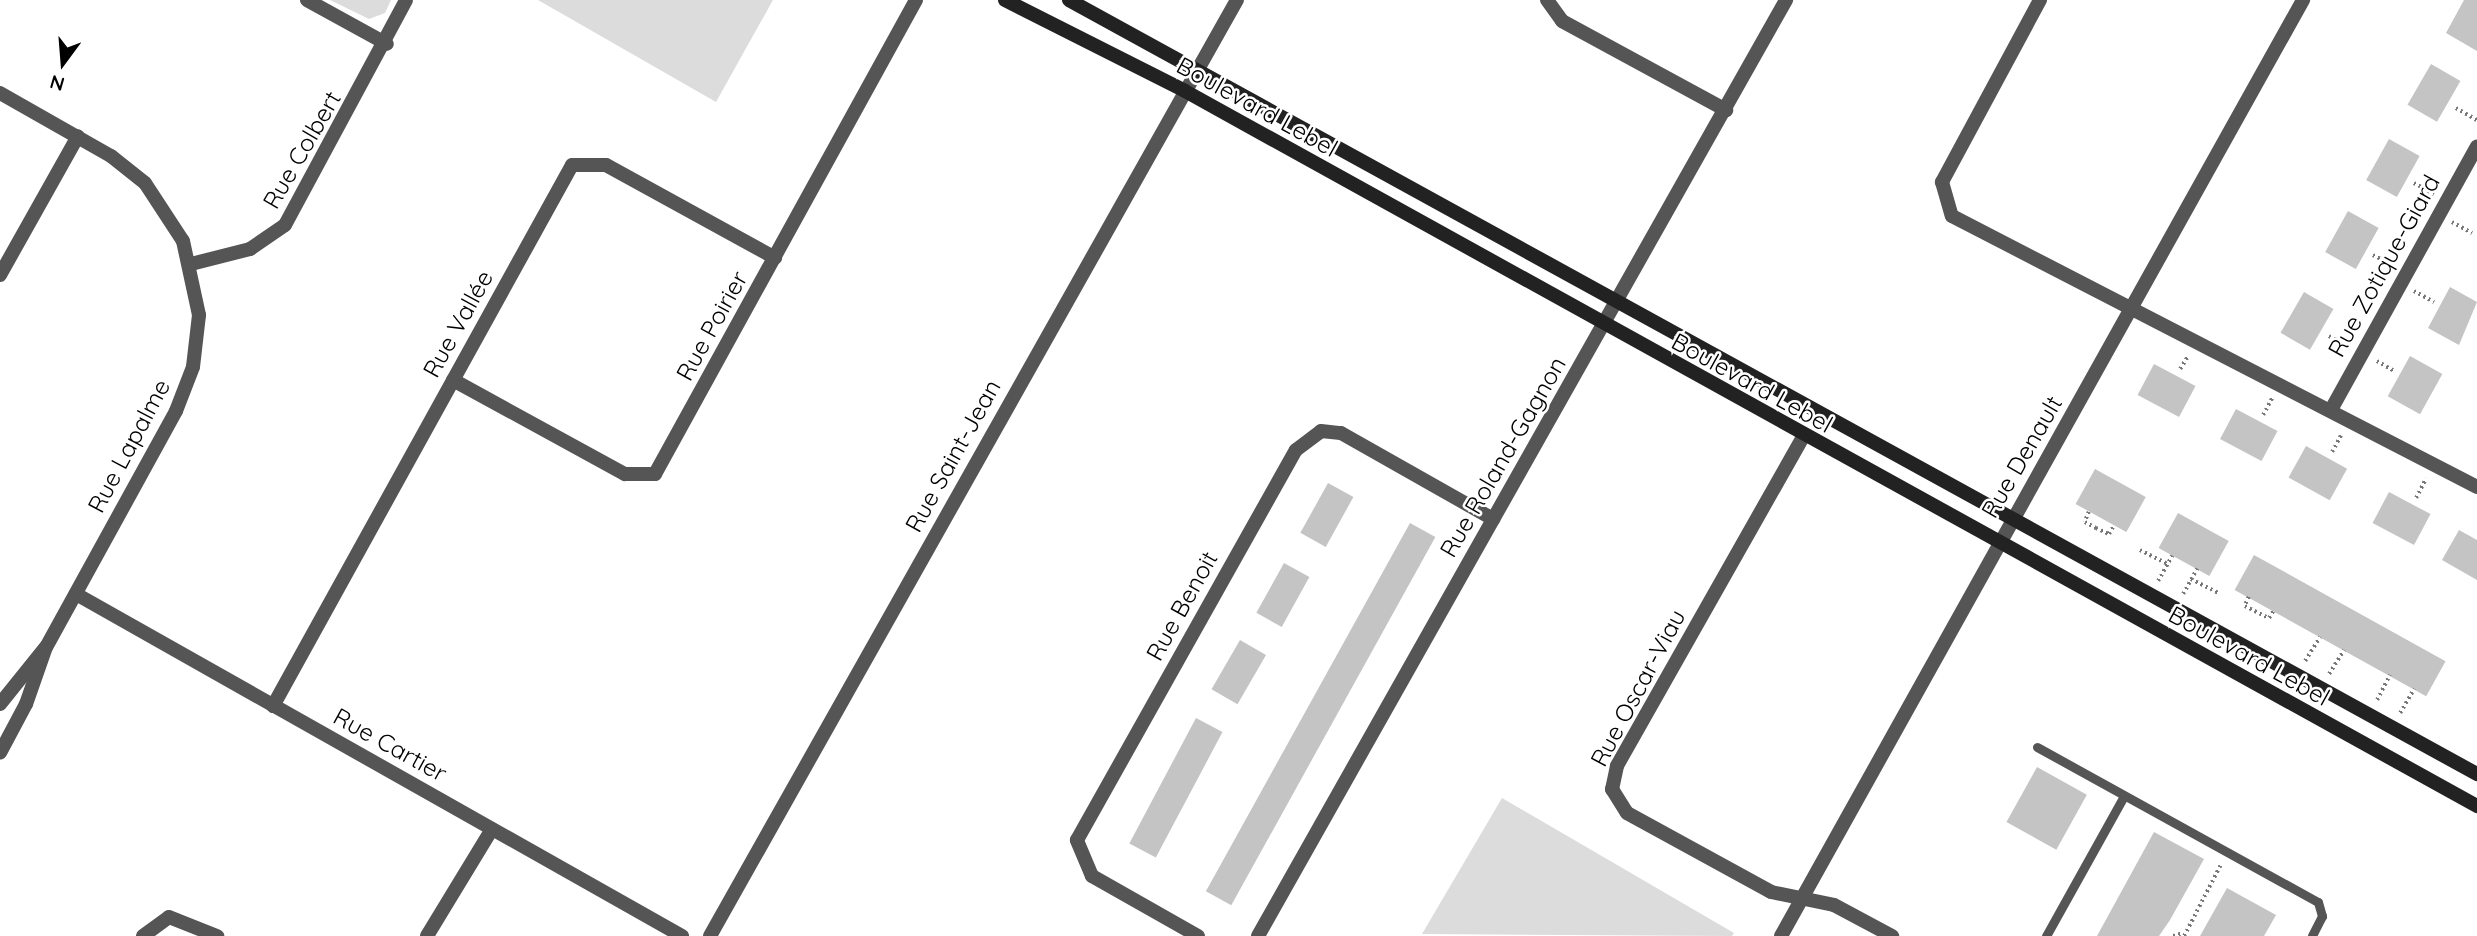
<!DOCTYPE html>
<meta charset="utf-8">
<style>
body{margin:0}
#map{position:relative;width:2477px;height:936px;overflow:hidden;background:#fff;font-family:Quicksand,sans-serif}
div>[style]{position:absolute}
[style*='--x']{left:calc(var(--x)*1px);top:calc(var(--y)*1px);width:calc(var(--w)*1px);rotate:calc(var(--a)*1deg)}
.green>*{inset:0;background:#dcdcdc}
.building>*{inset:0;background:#c4c4c4;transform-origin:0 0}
.path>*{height:3.5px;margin-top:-1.75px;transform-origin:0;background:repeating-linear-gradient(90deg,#777 0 2px,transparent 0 5.5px)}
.lane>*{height:9px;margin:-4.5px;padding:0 4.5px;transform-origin:4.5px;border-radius:4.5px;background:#555}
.street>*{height:14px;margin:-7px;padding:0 7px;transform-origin:7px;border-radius:7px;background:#555}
.secondary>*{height:14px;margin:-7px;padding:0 7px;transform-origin:7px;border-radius:7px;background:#222}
span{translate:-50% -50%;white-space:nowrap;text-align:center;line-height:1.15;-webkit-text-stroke:5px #fff;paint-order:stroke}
.street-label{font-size:24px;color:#000}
.north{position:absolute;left:28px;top:28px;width:70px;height:70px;-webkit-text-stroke:5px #fff;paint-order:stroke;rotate:196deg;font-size:19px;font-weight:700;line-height:28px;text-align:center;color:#000}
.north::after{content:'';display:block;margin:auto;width:24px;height:32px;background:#000;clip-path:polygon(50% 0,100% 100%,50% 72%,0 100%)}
</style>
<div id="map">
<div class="green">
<div style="clip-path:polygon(330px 0,391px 0,385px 13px,369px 19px)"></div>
<div style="clip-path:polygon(538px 0,773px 0,716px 102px)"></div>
<div style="clip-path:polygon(1502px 798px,1734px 933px,1732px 936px,1422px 934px)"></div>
</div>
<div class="building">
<div style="clip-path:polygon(2464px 0,2477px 0,2477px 51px,2446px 33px)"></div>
<div style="left:2431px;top:64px;width:34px;height:47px;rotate:30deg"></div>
<div style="left:2389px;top:139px;width:35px;height:47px;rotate:29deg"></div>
<div style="left:2348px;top:211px;width:35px;height:47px;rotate:29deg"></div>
<div style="clip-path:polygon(2450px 287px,2477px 302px,2459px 345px,2428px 328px)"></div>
<div style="left:2304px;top:292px;width:34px;height:47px;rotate:30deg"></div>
<div style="left:2410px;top:356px;width:37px;height:46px;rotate:29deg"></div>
<div style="left:2154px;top:364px;width:47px;height:35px;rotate:28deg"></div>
<div style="left:2236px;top:409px;width:47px;height:34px;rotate:28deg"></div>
<div style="left:2306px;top:446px;width:47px;height:36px;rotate:29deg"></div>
<div style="left:2095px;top:469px;width:58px;height:40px;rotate:29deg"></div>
<div style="left:1328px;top:483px;width:29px;height:57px;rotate:29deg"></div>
<div style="left:2389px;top:492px;width:47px;height:35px;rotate:28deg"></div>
<div style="left:2178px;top:513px;width:58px;height:40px;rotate:29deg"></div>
<div style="left:1410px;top:523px;width:29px;height:421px;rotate:29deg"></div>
<div style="clip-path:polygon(2459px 530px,2477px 540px,2477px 580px,2442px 560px)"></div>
<div style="left:2254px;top:555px;width:219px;height:40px;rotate:29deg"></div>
<div style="left:1284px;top:563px;width:29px;height:57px;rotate:29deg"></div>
<div style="left:1240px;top:640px;width:30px;height:57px;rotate:30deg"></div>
<div style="left:1196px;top:718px;width:30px;height:142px;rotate:28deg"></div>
<div style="left:2037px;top:767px;width:57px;height:63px;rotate:29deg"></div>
<div style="clip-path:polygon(2154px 832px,2204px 859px,2170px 920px,2159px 936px,2097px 936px)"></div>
<div style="clip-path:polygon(2227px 888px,2276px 915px,2264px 936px,2200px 936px)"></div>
</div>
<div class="path">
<div style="--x:2456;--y:108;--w:24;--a:30"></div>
<div style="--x:2414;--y:183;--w:23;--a:29"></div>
<div style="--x:2452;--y:222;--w:23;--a:29"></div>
<div style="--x:2373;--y:255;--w:22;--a:27"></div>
<div style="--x:2414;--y:291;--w:23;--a:29"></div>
<div style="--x:2329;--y:336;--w:21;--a:28"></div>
<div style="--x:2377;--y:361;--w:20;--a:30"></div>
<div style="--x:2180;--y:369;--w:15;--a:-58"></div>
<div style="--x:2263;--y:415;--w:19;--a:-62"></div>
<div style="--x:2332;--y:452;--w:19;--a:-62"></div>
<div style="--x:2416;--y:498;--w:22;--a:-63"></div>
<div style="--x:2089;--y:512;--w:11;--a:112"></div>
<div style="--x:2085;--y:522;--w:13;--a:29"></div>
<div style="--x:2096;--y:528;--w:14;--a:25"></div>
<div style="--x:2109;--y:534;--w:10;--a:-61"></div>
<div style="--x:2140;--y:550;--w:30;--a:27"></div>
<div style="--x:2191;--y:579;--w:33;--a:27"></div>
<div style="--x:2158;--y:581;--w:29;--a:-61"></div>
<div style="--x:2183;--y:594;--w:29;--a:-61"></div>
<div style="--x:2249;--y:597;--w:10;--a:114"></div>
<div style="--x:2245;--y:606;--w:27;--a:27"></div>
<div style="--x:2269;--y:618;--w:8;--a:-60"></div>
<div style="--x:2305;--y:661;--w:28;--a:-58"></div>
<div style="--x:2329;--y:674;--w:28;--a:-58"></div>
<div style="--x:2377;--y:700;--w:28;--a:-63"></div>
<div style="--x:2400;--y:713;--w:28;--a:-60"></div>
<div style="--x:2173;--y:936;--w:10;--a:-17"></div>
<div style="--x:2184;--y:936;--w:81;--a:-62.8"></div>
</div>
<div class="lane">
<div style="--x:2037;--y:747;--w:321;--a:28.9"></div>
<div style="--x:2318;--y:902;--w:15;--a:74"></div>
<div style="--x:2322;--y:916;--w:22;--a:117"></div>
<div style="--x:2046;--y:936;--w:160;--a:-60.9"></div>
</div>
<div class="street">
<div style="--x:307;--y:0;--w:91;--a:28.8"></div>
<div style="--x:1547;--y:0;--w:26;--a:54"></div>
<div style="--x:1562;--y:21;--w:187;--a:28.5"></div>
<div style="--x:2040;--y:0;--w:207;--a:118.3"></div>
<div style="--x:1942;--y:182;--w:35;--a:74"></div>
<div style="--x:1952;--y:216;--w:591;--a:27.3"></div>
<div style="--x:0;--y:93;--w:128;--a:29.6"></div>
<div style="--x:111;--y:156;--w:43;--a:38.5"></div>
<div style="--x:145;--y:183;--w:69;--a:56.8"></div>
<div style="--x:183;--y:241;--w:76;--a:77.8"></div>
<div style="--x:199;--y:315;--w:52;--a:96.6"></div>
<div style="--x:193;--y:367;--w:47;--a:111.1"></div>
<div style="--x:176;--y:411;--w:269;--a:118.8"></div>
<div style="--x:46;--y:647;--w:60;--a:109.3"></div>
<div style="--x:26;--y:704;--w:55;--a:118"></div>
<div style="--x:191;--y:264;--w:61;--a:-14.3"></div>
<div style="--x:250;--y:249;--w:42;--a:-34.4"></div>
<div style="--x:285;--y:225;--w:255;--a:-61.7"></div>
<div style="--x:0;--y:275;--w:159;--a:-60.7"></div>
<div style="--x:453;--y:380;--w:196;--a:28.7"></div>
<div style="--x:625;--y:474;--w:30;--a:0"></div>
<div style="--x:655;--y:474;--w:541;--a:-61.16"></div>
<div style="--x:2332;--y:408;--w:299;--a:-61"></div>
<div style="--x:1803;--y:437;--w:378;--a:119.5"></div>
<div style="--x:1617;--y:766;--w:24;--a:102"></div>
<div style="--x:1612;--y:789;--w:28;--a:58"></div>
<div style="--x:1627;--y:813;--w:164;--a:28.7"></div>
<div style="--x:1771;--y:892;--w:64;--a:11.7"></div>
<div style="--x:1834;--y:905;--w:66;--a:28.1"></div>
<div style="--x:76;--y:594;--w:696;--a:29.44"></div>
<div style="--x:0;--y:704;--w:72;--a:-51.2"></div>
<div style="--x:273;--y:706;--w:618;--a:-61.07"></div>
<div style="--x:572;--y:165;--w:34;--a:0"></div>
<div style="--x:606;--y:165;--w:193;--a:28.8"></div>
<div style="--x:143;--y:936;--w:32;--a:-36"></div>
<div style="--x:169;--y:917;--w:52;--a:21.6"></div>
<div style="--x:427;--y:936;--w:125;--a:-58.7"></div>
<div style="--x:710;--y:936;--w:1074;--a:-60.62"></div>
<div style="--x:1198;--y:936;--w:122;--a:-150.5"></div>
<div style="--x:1092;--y:876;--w:39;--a:-113"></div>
<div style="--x:1077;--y:840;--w:447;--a:-60.7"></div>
<div style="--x:1296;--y:450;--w:31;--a:-37"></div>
<div style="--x:1321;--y:431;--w:20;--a:6"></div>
<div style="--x:1341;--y:433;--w:175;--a:29.5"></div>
<div style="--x:1258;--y:936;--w:1075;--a:-60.57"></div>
<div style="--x:1781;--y:936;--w:1072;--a:-60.85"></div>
</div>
<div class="secondary">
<div style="--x:1005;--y:0;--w:202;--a:26.8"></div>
<div style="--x:1185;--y:91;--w:1477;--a:28.96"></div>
<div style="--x:1069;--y:0;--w:1607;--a:28.8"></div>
</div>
<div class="street-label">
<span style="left:1257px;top:107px;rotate:29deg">Boulevard Lebel</span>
<span style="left:302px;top:150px;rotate:-60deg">Rue Colbert</span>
<span style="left:2384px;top:266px;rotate:-61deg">Rue Zotique-Giard</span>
<span style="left:458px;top:324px;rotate:-61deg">Rue Vallée</span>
<span style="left:712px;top:326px;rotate:-61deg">Rue Poirier</span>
<span style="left:1752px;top:383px;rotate:29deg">Boulevard Lebel</span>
<span style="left:129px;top:446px;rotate:-62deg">Rue Lapalme</span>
<span style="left:953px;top:456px;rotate:-61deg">Rue Saint-Jean</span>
<span style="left:1503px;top:457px;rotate:-60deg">Rue Roland-Gagnon</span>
<span style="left:2022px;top:457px;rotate:-60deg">Rue Denault</span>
<span style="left:1182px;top:606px;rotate:-61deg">Rue Benoit</span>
<span style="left:2249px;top:656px;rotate:29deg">Boulevard Lebel</span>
<span style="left:1638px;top:688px;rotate:-62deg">Rue Oscar-Viau</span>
<span style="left:390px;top:745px;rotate:29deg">Rue Cartier</span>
</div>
<div class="north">N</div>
</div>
